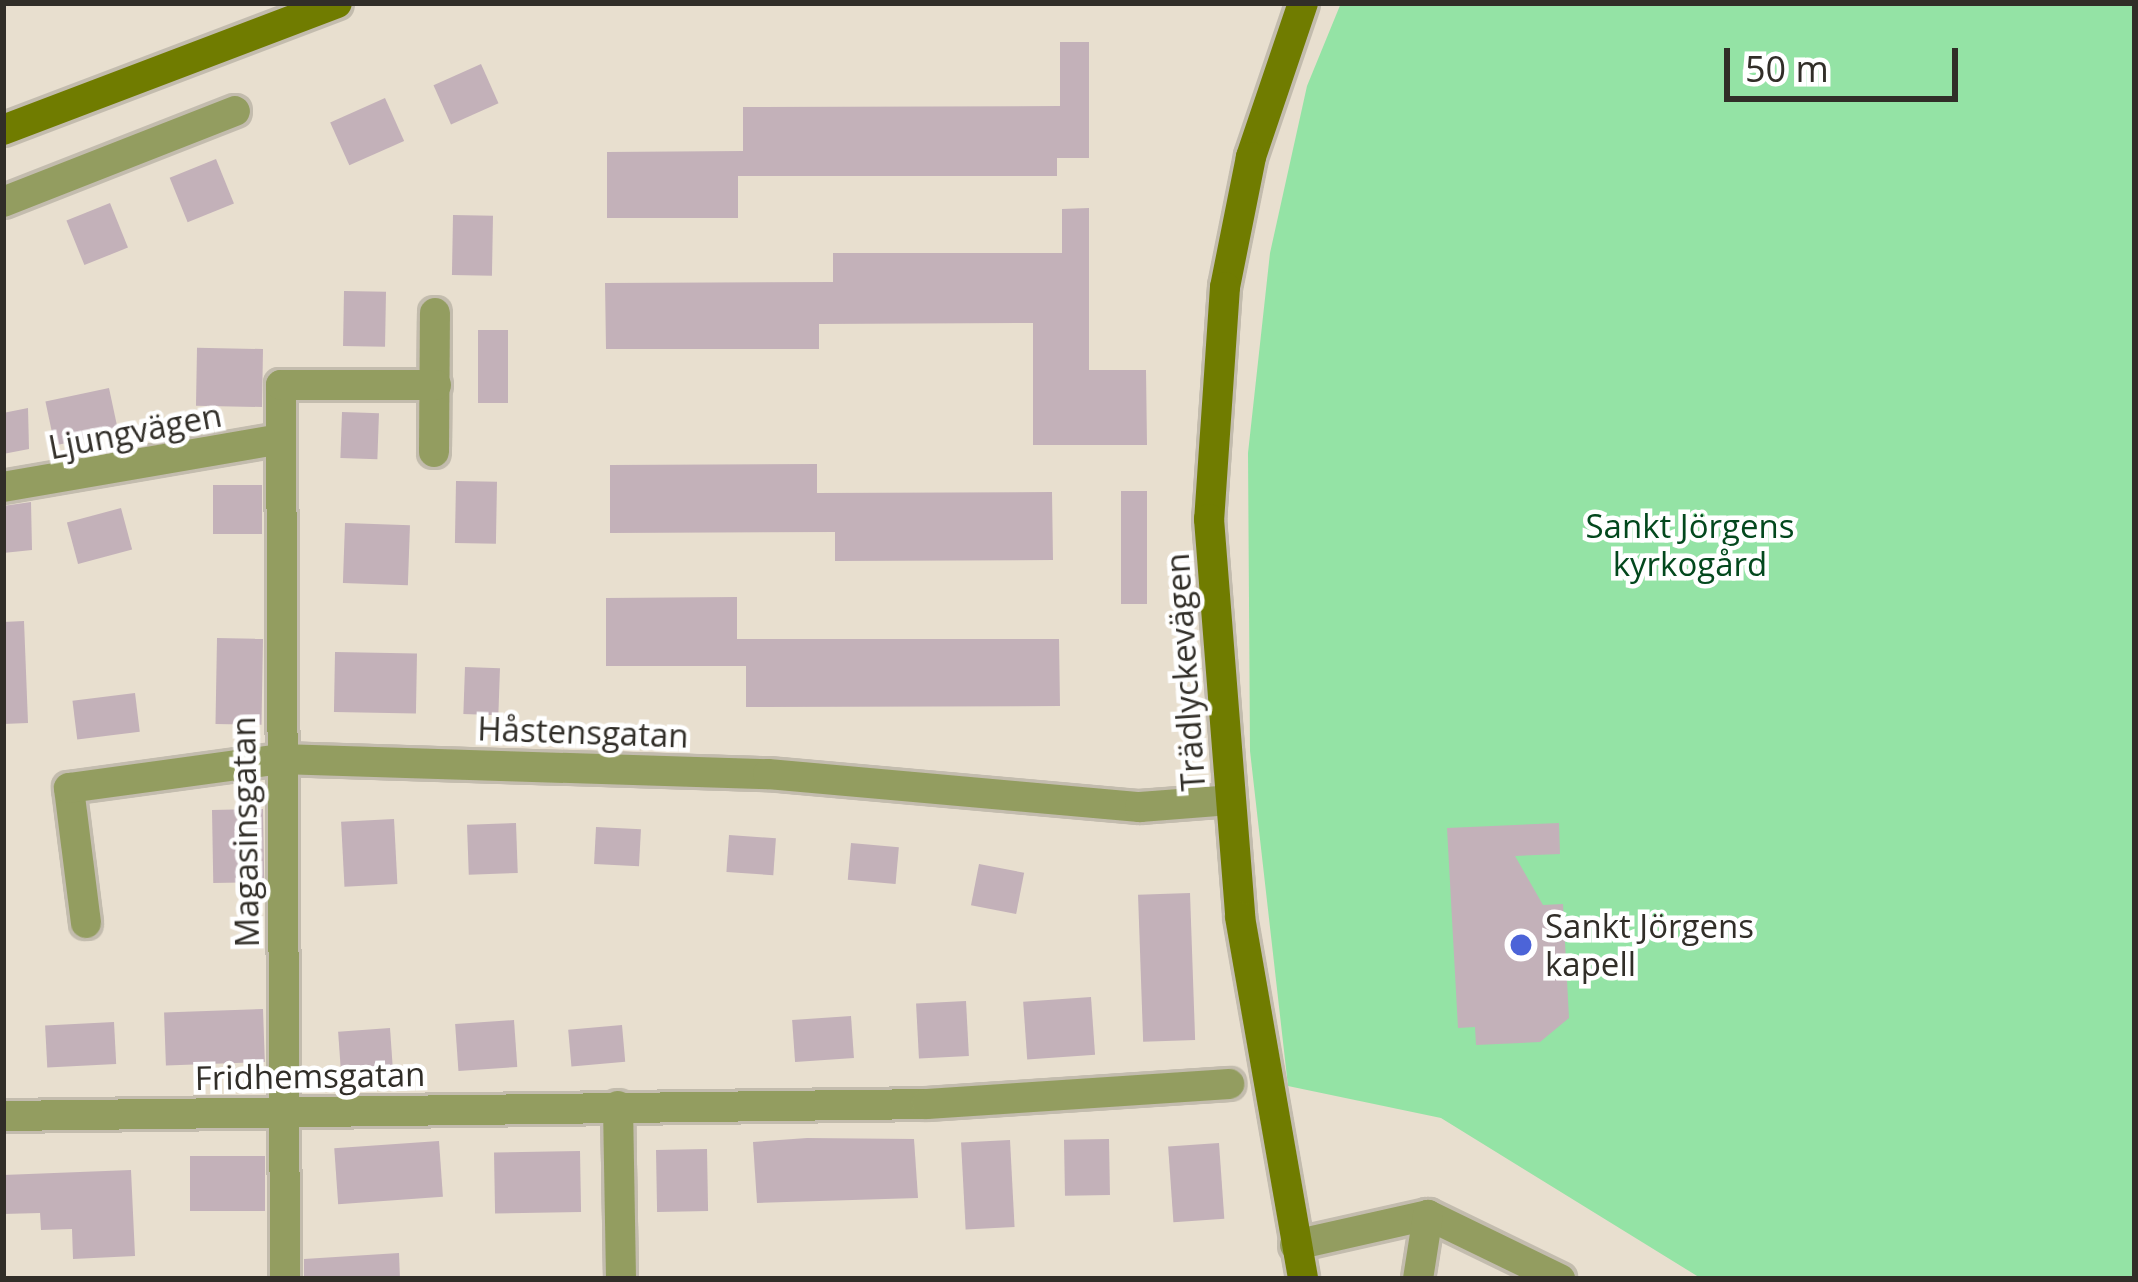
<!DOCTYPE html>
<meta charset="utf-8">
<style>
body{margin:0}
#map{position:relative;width:2138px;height:1282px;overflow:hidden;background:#e8dfcf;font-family:"Open Sans",sans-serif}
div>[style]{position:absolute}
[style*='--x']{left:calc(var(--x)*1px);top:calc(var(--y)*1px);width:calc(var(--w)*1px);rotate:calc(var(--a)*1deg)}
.green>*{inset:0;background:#94e3a5}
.building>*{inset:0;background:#c3b1b9;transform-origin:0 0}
.roads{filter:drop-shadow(3px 0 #c3bcae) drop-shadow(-3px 0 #c3bcae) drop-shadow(0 3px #c3bcae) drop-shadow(0 -3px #c3bcae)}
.street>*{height:30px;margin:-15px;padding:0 15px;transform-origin:15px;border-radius:15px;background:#939d60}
.secondary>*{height:30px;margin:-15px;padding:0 15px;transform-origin:15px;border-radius:15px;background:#707c00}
.dots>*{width:33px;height:33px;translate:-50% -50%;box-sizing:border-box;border:6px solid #fff;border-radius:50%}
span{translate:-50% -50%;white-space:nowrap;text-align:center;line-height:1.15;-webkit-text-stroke:9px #fff;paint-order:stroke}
.street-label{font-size:33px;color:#312e28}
.park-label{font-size:33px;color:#03481d}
.poi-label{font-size:33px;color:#312e28}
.left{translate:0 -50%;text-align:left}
.frame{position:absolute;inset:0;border:6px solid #312e28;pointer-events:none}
.scale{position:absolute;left:1724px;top:48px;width:234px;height:54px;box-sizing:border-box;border:6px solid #312e28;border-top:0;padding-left:15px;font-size:36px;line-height:42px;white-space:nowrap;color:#312e28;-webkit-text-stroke:9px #fff;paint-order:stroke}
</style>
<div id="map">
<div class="green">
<div style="clip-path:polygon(1341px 3px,2135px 3px,2135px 1279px,1702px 1279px,1441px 1118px,1288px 1086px,1250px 751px,1248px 453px,1270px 253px,1307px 86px)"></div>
</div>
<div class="building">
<div style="clip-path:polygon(1060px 42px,1089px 42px,1089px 158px,1057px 158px,1057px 176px,738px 176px,738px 218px,607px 218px,607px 152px,743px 151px,743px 107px,1060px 106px)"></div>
<div style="left:481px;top:64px;width:43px;height:52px;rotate:66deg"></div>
<div style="left:385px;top:98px;width:47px;height:60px;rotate:66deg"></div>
<div style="left:216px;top:159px;width:48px;height:50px;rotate:68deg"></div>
<div style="left:110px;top:203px;width:48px;height:47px;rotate:68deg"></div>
<div style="clip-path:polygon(1089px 208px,1089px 370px,1146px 370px,1147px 445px,1033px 445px,1033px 323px,819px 324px,819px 349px,606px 349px,605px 283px,833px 282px,833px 253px,1062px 253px,1062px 209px)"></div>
<div style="left:453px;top:215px;width:40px;height:60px;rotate:1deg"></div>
<div style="left:344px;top:291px;width:42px;height:55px;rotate:1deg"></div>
<div style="left:478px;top:330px;width:30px;height:73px"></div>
<div style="left:263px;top:349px;width:58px;height:66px;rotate:91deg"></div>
<div style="left:109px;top:388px;width:45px;height:65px;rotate:78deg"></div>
<div style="clip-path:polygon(28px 408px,29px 449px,3px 454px,3px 413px)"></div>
<div style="left:342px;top:412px;width:37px;height:46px;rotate:2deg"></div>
<div style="clip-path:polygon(817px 464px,817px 493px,1052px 492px,1053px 560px,835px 561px,835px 532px,610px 533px,610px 465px)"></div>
<div style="left:456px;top:481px;width:41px;height:62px;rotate:1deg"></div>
<div style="left:213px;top:485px;width:49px;height:49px"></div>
<div style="left:1147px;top:491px;width:113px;height:26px;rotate:90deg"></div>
<div style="clip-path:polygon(31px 502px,32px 550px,3px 553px,3px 506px)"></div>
<div style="left:121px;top:508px;width:43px;height:56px;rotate:75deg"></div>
<div style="left:345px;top:523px;width:65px;height:60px;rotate:2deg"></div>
<div style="clip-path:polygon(737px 597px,737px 639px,1059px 639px,1060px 706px,746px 707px,746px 666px,606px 666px,606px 598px)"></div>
<div style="clip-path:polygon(24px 621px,28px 723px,3px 724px,3px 622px)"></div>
<div style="left:217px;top:638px;width:46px;height:86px;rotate:1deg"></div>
<div style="left:335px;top:652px;width:82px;height:60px;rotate:1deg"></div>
<div style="left:465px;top:667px;width:35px;height:47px;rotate:2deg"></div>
<div style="left:135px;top:693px;width:39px;height:63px;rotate:83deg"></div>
<div style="left:263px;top:809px;width:73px;height:51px;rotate:89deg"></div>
<div style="left:394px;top:819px;width:65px;height:53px;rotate:87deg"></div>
<div style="left:516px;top:823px;width:50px;height:49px;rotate:88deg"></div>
<div style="clip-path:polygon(1559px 823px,1560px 854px,1515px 856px,1543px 905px,1563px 904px,1569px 1018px,1540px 1042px,1476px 1045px,1475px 1027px,1458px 1028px,1447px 828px)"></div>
<div style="left:596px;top:827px;width:45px;height:37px;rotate:3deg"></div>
<div style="left:729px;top:835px;width:47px;height:37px;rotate:4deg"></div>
<div style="left:851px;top:843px;width:48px;height:37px;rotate:5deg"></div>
<div style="left:979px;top:864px;width:46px;height:42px;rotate:11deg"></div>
<div style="left:1190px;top:893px;width:147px;height:52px;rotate:88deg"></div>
<div style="left:1091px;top:997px;width:58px;height:68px;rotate:86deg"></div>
<div style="left:966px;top:1001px;width:55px;height:50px;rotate:87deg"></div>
<div style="left:263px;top:1009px;width:53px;height:99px;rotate:88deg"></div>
<div style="left:851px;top:1016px;width:42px;height:59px;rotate:86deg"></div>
<div style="left:514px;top:1020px;width:47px;height:59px;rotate:86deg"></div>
<div style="left:114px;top:1022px;width:42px;height:69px;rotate:87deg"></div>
<div style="left:622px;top:1025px;width:37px;height:54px;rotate:85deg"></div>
<div style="left:390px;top:1028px;width:39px;height:52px;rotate:86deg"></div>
<div style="clip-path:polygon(807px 1138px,914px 1139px,918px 1198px,757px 1203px,753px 1142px)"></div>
<div style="left:1109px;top:1139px;width:56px;height:45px;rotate:89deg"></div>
<div style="left:1010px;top:1140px;width:87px;height:49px;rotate:87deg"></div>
<div style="left:439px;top:1141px;width:56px;height:105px;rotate:86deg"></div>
<div style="left:1219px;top:1143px;width:76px;height:51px;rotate:86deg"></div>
<div style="left:707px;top:1149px;width:62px;height:51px;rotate:89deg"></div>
<div style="left:580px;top:1151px;width:61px;height:86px;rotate:89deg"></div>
<div style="left:265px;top:1156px;width:55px;height:75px;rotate:90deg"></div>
<div style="clip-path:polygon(131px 1170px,135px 1256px,73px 1259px,72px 1229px,41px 1230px,40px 1213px,3px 1214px,3px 1175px)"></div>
<div style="clip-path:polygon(399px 1253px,400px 1279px,304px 1279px,304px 1259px)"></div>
</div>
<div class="roads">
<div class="street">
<div style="--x:3;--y:202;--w:249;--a:-21.4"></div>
<div style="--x:434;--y:452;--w:139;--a:-89.6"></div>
<div style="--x:3;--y:487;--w:281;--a:-9.8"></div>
<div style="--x:86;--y:923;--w:136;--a:-97.2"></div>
<div style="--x:69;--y:788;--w:213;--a:-7.8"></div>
<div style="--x:280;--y:759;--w:488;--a:1.8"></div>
<div style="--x:768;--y:774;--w:373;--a:5.1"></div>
<div style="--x:1140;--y:807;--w:90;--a:-4.4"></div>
<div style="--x:618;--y:1106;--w:173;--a:89"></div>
<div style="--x:3;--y:1116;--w:924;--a:-0.74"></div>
<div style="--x:927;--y:1104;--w:303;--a:-3.8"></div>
<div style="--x:1295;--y:1245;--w:136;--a:-12.7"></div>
<div style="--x:1428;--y:1215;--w:147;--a:25.9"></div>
<div style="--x:285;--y:1279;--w:894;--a:-90.26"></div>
<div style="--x:281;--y:385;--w:155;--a:0"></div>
<div style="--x:1418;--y:1279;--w:65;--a:-81.1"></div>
</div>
<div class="secondary">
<div style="--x:1303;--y:3;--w:163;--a:108.7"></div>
<div style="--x:1251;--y:157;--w:133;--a:101.3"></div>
<div style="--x:1225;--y:287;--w:233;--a:93.9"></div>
<div style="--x:1209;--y:519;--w:399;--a:85.5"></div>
<div style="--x:1240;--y:917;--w:367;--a:80.1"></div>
<div style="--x:3;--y:130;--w:357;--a:-20.8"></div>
</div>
</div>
<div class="dots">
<div style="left:1521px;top:945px;background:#4c64d8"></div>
</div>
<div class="street-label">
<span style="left:135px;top:431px;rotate:-11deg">Ljungvägen</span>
<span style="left:1185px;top:672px;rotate:-94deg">Trädlyckevägen</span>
<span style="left:583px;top:732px;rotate:2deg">Håstensgatan</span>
<span style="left:245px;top:832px;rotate:-91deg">Magasinsgatan</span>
<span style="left:310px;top:1076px;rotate:-1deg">Fridhemsgatan</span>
</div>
<div class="park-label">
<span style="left:1690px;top:545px">Sankt Jörgens<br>kyrkogård</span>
</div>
<div class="poi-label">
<span class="left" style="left:1545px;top:945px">Sankt Jörgens<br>kapell</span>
</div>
<div class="frame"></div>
<div class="scale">50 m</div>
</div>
